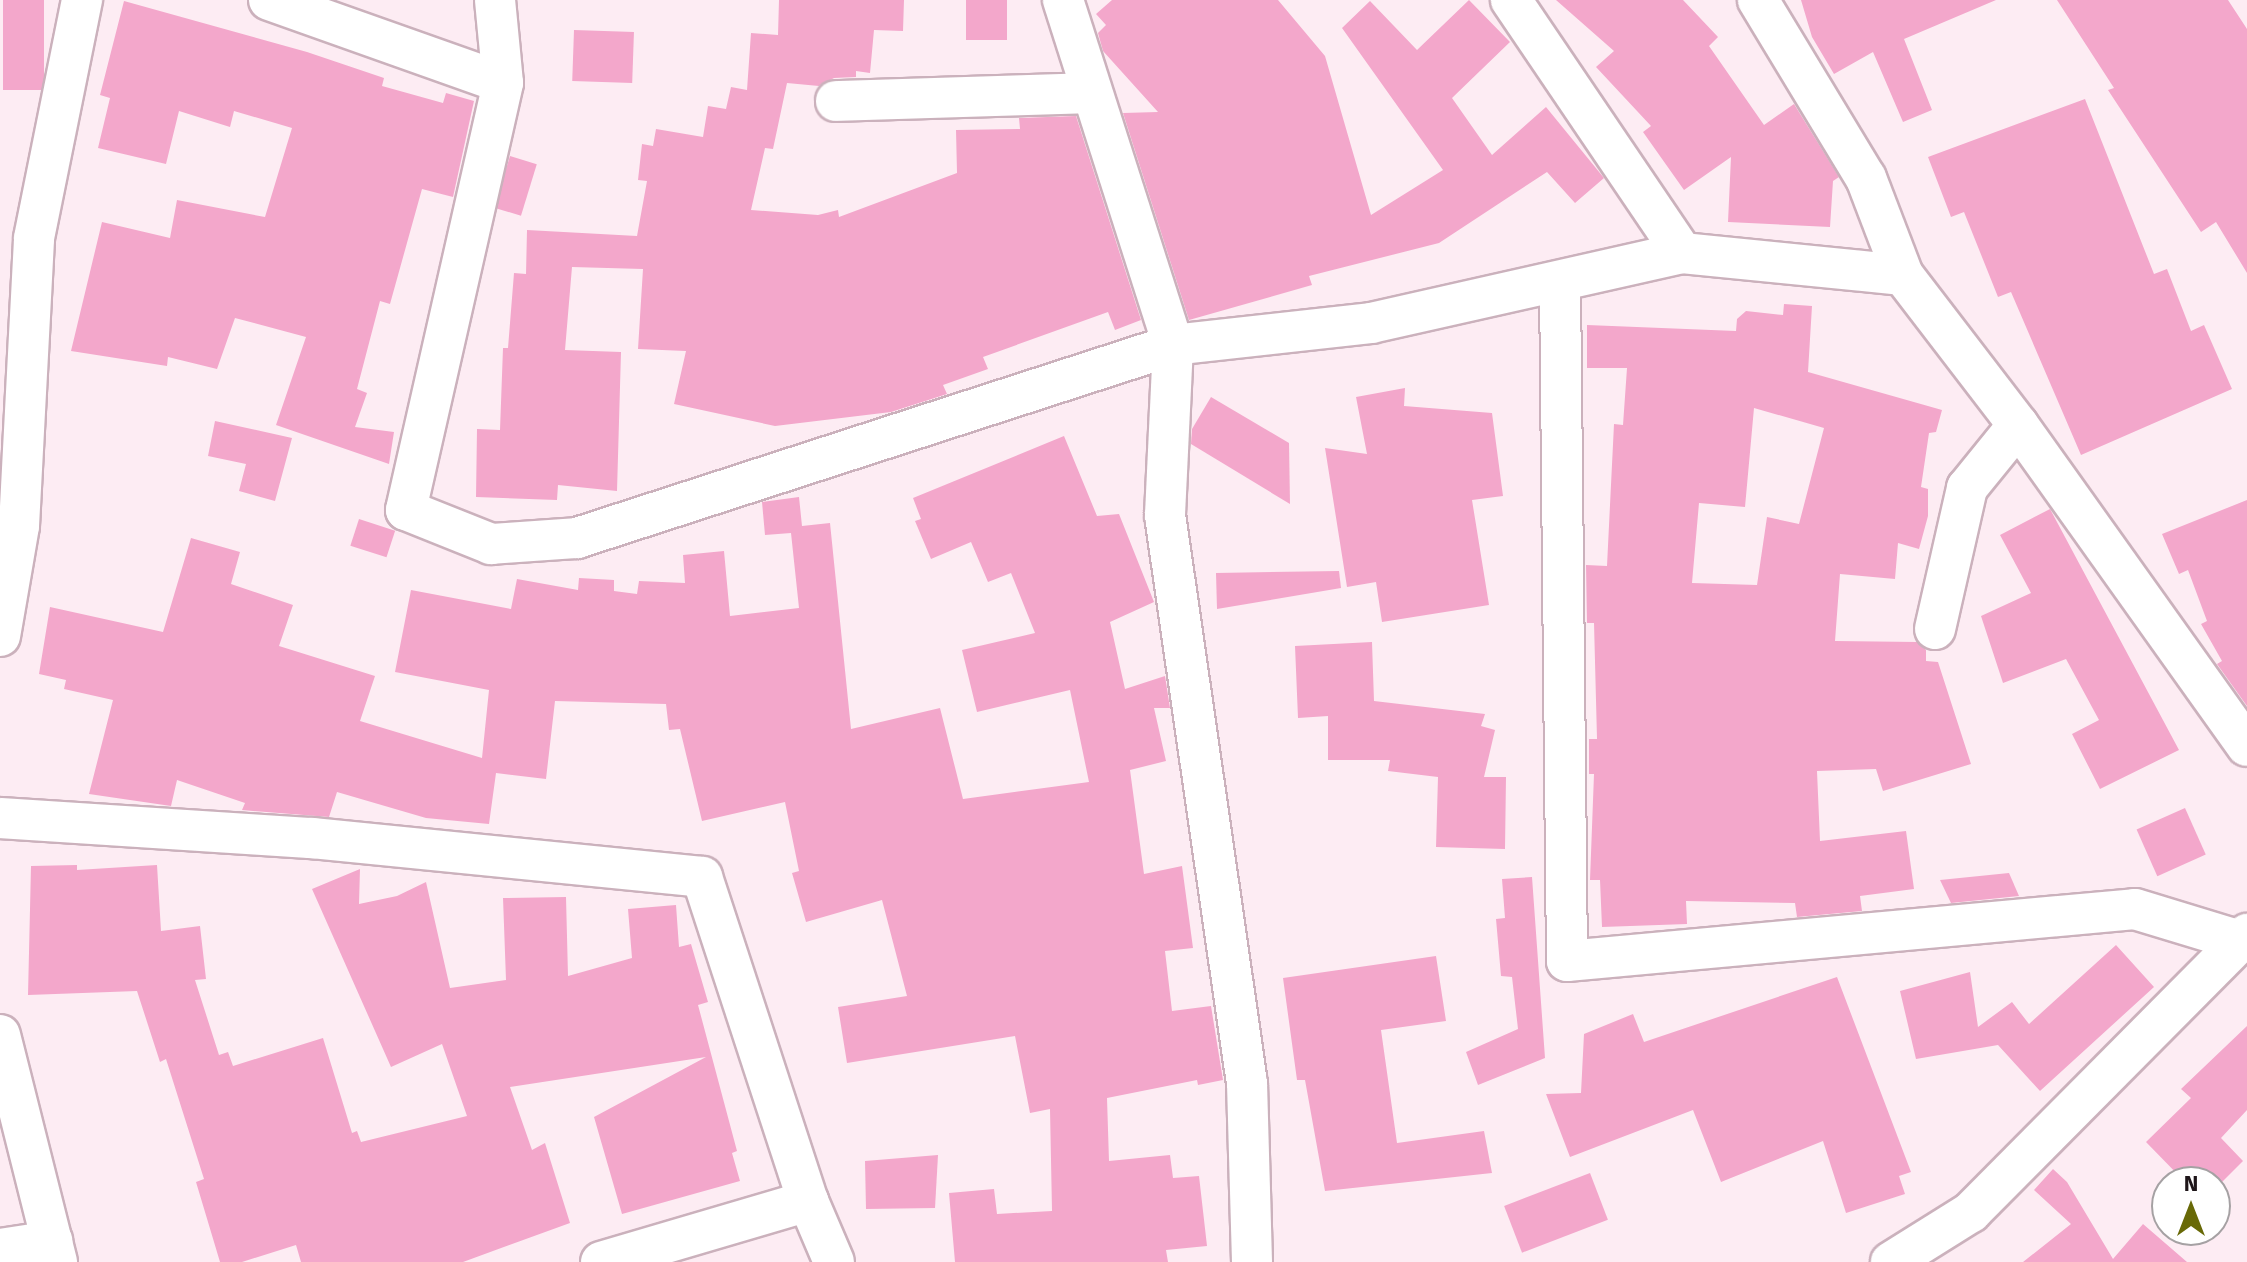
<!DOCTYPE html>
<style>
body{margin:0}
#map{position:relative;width:2247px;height:1262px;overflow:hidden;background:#fdecf3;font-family:"Fira Sans",sans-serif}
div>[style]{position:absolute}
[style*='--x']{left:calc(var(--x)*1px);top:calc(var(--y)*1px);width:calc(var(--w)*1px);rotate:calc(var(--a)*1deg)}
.building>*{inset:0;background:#f3a7cb;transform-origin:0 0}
.roads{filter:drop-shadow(2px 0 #cbb1bc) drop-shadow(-2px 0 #cbb1bc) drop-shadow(0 2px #cbb1bc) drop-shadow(0 -2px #cbb1bc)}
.minor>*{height:40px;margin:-20px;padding:0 20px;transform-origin:20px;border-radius:20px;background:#fff}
span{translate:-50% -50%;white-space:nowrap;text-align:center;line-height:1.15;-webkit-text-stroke:6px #fff;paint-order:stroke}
.north{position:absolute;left:2151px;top:1166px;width:80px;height:80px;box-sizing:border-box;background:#fff;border:2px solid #a5a1a3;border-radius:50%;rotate:0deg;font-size:22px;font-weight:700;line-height:32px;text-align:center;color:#1e1519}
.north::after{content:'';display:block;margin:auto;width:28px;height:36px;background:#686907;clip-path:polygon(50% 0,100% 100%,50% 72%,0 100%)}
</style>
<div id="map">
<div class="building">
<div style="left:3px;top:0;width:41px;height:90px"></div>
<div style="clip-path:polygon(779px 0,904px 0,903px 31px,874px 30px,870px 73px,856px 71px,856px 77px,834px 78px,819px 86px,787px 83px,773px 149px,765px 148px,751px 210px,818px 215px,838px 210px,839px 217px,957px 173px,956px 130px,1020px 129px,1019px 118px,1076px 116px,1141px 320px,1115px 330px,1108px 312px,983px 357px,988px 369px,943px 385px,947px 394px,891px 412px,775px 426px,674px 404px,686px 351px,638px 349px,643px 269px,572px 267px,565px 350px,621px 352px,617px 491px,558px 485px,557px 500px,476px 497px,477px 429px,500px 430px,503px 348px,508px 348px,514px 273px,526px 274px,527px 230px,637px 236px,647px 181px,638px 180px,642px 144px,653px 146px,656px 129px,703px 137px,708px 106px,726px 109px,731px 87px,747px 90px,751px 33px,778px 35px)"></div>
<div style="left:966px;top:0;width:41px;height:40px"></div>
<div style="clip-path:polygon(1112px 0,1278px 0,1325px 56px,1371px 215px,1443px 170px,1342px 28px,1370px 1px,1417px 50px,1469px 0,1510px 42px,1452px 98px,1492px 155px,1546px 107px,1604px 178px,1575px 203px,1547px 172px,1439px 243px,1309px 276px,1312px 285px,1189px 320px,1123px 113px,1158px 112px,1103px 51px,1098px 33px,1106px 25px,1096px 14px)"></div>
<div style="clip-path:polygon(1556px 0,1683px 0,1718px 37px,1709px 46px,1764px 125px,1794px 104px,1839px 177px,1833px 181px,1830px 227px,1728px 222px,1731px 157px,1684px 190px,1643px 132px,1651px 126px,1596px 67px,1614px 51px)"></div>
<div style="clip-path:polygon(1801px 0,1996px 0,1904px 39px,1932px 110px,1903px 122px,1873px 52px,1834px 74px,1812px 37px)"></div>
<div style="clip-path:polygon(2057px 0,2228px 0,2247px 29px,2247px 273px,2216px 222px,2201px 232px,2108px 90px,2114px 88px)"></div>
<div style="clip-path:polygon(124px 1px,307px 52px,384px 78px,382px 86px,443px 103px,446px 93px,474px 101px,453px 197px,422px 189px,390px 304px,380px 301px,357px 389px,367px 393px,355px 427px,394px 432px,389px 464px,276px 425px,306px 337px,235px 318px,217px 369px,168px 357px,167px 366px,71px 351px,102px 222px,170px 238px,177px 200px,265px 217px,292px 128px,234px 111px,230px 127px,179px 111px,166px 164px,98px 148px,110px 98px,100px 95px)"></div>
<div style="left:574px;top:30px;width:60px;height:51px;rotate:2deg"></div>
<div style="clip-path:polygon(2085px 99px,2154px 274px,2167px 269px,2191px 331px,2204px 325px,2232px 389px,2081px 455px,2011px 292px,1998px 297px,1964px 212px,1951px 217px,1928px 157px)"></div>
<div style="left:510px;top:156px;width:28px;height:54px;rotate:17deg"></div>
<div style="clip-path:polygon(evenodd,1784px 304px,1812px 306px,1808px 372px,1942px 410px,1936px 432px,1929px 433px,1921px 487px,1928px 489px,1928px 516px,1919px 549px,1898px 543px,1895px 579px,1840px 574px,1835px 641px,1917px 642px,1926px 650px,1926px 661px,1938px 662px,1971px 764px,1883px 791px,1876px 769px,1817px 771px,1820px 841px,1906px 831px,1914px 889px,1860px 896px,1862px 911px,1797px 917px,1795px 903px,1686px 901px,1687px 924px,1602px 927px,1600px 880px,1590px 880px,1594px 774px,1589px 774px,1589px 739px,1597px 739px,1594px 623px,1587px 623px,1586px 565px,1607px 566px,1614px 424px,1623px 425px,1627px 368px,1587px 368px,1587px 325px,1736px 331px,1737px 319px,1746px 311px,1783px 315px,1784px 304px,1754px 408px,1824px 428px,1799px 524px,1767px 517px,1757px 585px,1692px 583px,1699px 503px,1745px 507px,1754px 408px)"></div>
<div style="clip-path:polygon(1405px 388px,1404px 406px,1492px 413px,1503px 496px,1472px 500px,1489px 605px,1382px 622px,1376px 582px,1347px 587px,1325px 448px,1367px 454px,1356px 397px)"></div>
<div style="clip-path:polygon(1211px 397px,1289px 443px,1290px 504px,1191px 444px,1192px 429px)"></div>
<div style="clip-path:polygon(215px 421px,292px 438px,275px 501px,239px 491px,246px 464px,208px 456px)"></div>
<div style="clip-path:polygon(1064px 436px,1097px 516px,1119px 514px,1154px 602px,1110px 622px,1125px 689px,1165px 676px,1170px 708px,1154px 708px,1166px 761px,1130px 770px,1144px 874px,1182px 866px,1193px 948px,1165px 951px,1172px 1011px,1211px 1006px,1223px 1080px,1198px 1085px,1197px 1080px,1107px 1098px,1109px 1161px,1170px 1155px,1173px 1178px,1199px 1176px,1207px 1246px,1166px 1250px,1168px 1262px,955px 1262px,949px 1193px,994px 1189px,997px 1214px,1052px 1211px,1050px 1109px,1030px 1113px,1015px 1036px,847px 1063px,838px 1007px,907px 996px,882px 900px,806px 922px,792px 873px,799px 871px,785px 802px,702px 821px,680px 729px,669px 730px,666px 704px,555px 701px,546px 779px,496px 773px,489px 824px,426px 818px,337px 792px,329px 817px,242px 810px,245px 803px,177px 780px,171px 806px,89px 794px,113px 700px,64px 689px,66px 680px,39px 674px,50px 607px,163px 632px,191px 538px,240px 552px,231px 584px,293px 605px,279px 646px,375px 676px,360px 721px,482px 758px,489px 690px,395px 672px,411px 590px,511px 609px,517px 579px,578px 590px,579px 578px,614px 580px,614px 591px,637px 594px,639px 581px,685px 583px,683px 555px,724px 551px,730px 616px,799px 608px,791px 533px,765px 535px,762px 502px,799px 497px,802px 526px,830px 523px,851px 729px,940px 708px,963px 799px,1089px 782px,1070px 690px,977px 712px,962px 650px,1035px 633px,1011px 573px,988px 582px,971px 542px,931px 559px,915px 521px,921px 519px,913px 498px)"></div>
<div style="clip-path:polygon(2247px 500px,2247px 706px,2217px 664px,2222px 661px,2201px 624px,2207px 621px,2188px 570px,2179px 574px,2162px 534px)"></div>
<div style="clip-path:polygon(2050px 509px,2179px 750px,2100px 789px,2072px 734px,2099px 720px,2066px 659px,2003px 683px,1981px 616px,2031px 593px,2000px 535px)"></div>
<div style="left:359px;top:519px;width:38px;height:28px;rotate:18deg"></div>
<div style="clip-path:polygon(1339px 571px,1341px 588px,1217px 609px,1216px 573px)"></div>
<div style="clip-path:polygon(1372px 642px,1374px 701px,1485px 714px,1481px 726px,1495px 730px,1484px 777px,1506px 777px,1505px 849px,1436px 847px,1438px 777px,1388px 771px,1390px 760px,1328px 760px,1328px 716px,1298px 718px,1295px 646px)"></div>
<div style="left:2185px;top:808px;width:51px;height:53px;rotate:66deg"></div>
<div style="clip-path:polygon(77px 865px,77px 870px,157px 865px,161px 931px,200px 926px,206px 979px,195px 980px,219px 1055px,228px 1052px,233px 1066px,323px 1038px,352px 1133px,357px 1131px,361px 1142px,467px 1116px,442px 1044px,391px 1067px,312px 889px,360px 869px,359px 904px,397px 896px,426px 882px,450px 988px,506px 980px,503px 898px,566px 897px,568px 976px,632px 958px,628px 909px,676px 905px,679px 947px,691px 944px,708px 1002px,698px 1005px,737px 1151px,732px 1153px,740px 1181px,622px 1214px,594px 1117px,706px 1057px,510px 1087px,532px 1150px,545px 1143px,570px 1223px,463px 1262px,301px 1262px,296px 1245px,242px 1262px,220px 1262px,196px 1182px,204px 1179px,166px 1059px,160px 1062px,137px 991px,28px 995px,31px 866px)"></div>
<div style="clip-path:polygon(2009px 873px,2019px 896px,1951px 903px,1940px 880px)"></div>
<div style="clip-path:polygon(1532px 877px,1545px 1058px,1478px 1085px,1466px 1052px,1518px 1029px,1512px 977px,1501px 976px,1496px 919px,1505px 918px,1502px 879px)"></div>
<div style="clip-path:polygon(2116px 945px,2154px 987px,2040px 1091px,1998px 1045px,1916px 1059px,1900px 991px,1970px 972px,1978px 1027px,2012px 1002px,2029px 1024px)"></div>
<div style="clip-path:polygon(1436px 956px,1446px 1021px,1381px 1030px,1397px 1143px,1484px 1131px,1492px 1173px,1325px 1191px,1305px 1080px,1297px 1080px,1283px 978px)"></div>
<div style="clip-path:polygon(1837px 977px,1911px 1172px,1899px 1176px,1905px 1194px,1846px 1213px,1823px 1141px,1721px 1182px,1693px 1110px,1570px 1157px,1546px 1094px,1581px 1093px,1584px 1034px,1633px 1014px,1644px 1042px)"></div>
<div style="clip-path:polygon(2247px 1026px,2247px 1110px,2221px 1138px,2243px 1161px,2222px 1182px,2185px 1182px,2146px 1142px,2191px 1098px,2181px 1089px)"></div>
<div style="clip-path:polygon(938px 1155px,935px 1208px,866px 1209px,865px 1161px)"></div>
<div style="clip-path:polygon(2053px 1169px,2067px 1182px,2113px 1259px,2143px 1224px,2187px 1262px,2023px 1262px,2071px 1224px,2034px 1190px)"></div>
<div style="left:1590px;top:1173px;width:50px;height:92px;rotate:69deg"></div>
</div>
<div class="roads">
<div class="minor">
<div style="--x:269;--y:0;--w:248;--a:19.5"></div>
<div style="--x:495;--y:0;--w:83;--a:84.5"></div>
<div style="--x:503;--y:83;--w:438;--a:102.8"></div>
<div style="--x:406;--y:510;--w:92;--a:21.8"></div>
<div style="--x:491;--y:544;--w:86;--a:-4"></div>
<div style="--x:577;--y:538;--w:626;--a:-17.94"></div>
<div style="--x:1173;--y:345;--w:199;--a:-6.3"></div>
<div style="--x:1371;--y:323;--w:319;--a:-12.7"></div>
<div style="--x:1682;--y:253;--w:222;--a:5.7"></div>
<div style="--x:1063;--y:0;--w:362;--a:72.3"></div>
<div style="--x:1173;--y:345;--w:170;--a:92.7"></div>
<div style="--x:1165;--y:515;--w:574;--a:81.79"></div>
<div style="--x:1247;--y:1083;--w:179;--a:88.4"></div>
<div style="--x:1511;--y:0;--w:305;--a:55.9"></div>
<div style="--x:1758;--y:0;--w:208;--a:58.8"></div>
<div style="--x:1866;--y:178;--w:104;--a:69.1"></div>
<div style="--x:1903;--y:275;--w:189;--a:52.5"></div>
<div style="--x:2018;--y:425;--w:394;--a:54.5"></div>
<div style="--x:836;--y:101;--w:253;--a:-1.8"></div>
<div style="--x:1560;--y:282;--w:679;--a:89.41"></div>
<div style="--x:1567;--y:961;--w:570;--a:-5.23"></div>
<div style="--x:2135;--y:909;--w:107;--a:16.9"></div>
<div style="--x:1935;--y:629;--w:145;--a:-77.2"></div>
<div style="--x:1967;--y:488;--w:81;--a:-51"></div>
<div style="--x:0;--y:636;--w:112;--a:-80.2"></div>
<div style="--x:19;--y:526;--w:288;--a:-87"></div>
<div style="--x:34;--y:238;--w:243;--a:-78.6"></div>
<div style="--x:0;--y:818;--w:313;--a:3.7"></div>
<div style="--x:312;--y:838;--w:392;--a:5.7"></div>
<div style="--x:702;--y:877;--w:341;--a:71.9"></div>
<div style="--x:808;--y:1201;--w:66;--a:66.9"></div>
<div style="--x:0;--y:1035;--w:234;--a:75.9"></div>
<div style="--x:0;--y:1249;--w:53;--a:-8.7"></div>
<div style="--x:601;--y:1262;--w:216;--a:-16.4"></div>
<div style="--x:1891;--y:1262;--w:94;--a:-32"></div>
<div style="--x:1971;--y:1212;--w:392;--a:-45.2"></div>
</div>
</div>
<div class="north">N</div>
</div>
